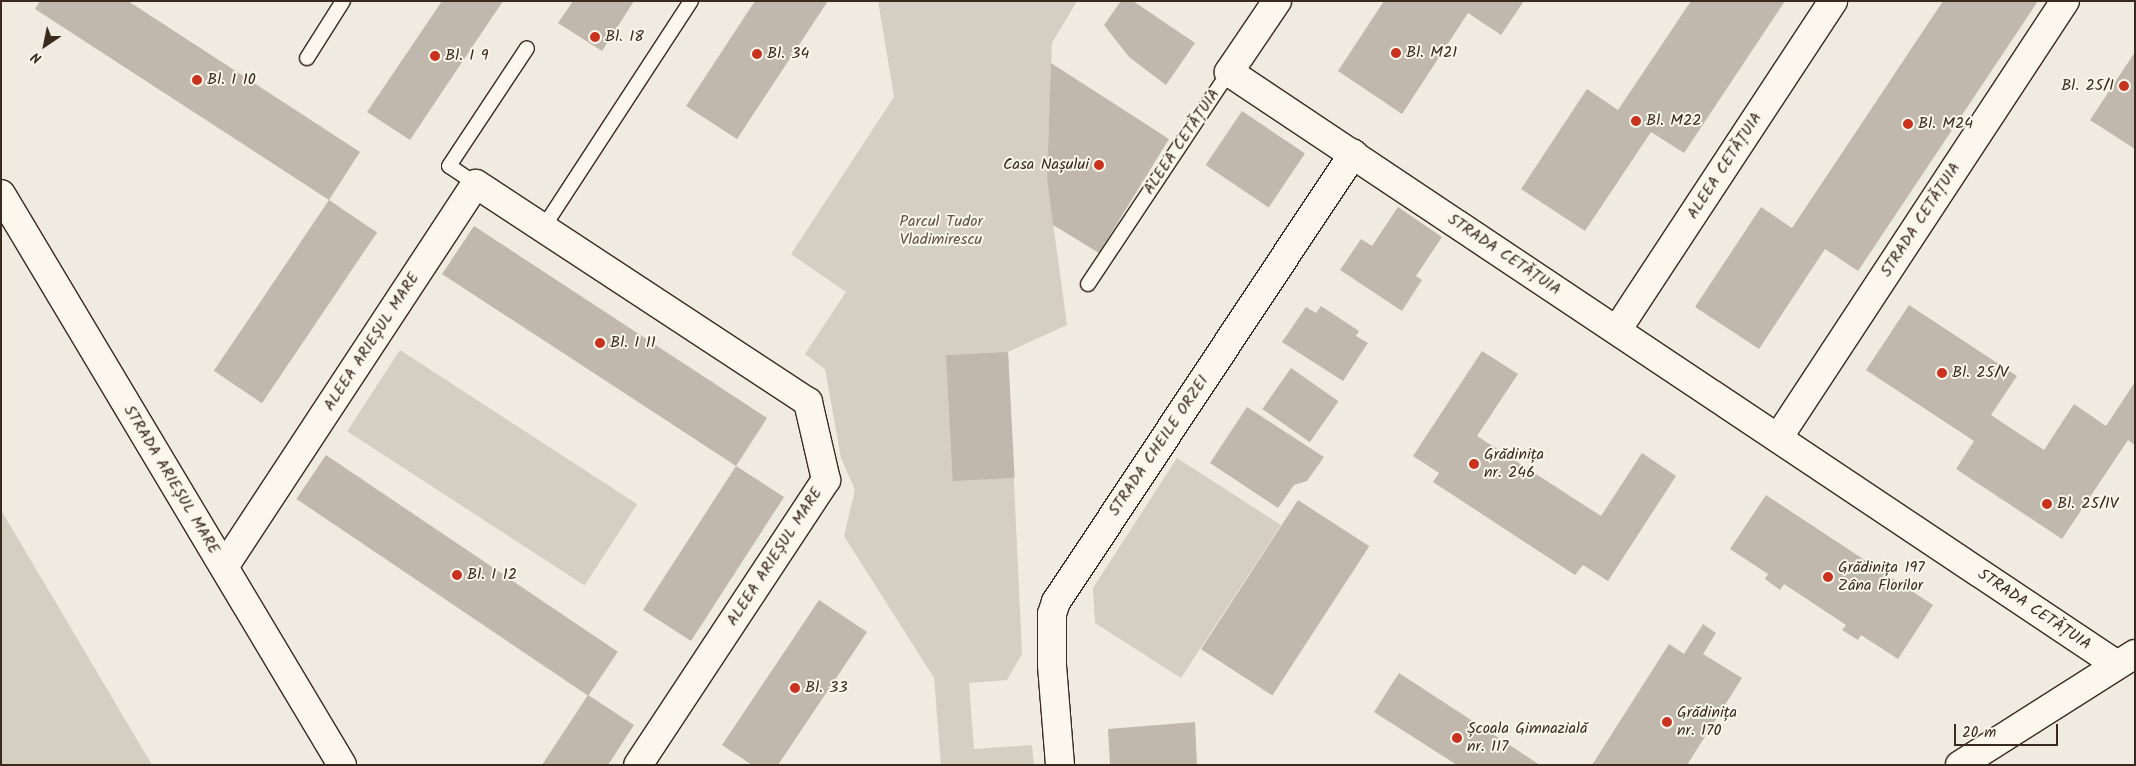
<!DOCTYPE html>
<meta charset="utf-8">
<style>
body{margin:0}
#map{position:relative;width:2136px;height:766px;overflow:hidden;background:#f0ebe0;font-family:Kalam,sans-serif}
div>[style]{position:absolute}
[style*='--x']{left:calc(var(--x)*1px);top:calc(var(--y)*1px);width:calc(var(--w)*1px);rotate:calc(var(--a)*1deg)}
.green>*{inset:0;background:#d5cec3;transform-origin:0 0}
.building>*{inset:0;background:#c0b8ad;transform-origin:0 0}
.roads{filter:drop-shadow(1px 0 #3b2a1e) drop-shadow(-1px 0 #3b2a1e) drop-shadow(0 1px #3b2a1e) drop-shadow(0 -1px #3b2a1e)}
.service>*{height:14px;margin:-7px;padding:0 7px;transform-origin:7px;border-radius:7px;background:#fbf7ec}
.minor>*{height:28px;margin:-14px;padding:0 14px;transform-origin:14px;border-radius:14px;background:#fbf7ec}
.dots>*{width:14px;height:14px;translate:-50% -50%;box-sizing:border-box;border:2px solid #fbf7ec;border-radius:50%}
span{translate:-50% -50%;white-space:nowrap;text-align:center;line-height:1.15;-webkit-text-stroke:4px #fbf7ec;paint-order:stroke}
.poi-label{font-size:16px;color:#3b2a1e}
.left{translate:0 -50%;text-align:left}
.right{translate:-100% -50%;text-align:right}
.street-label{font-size:16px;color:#3b2a1e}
.park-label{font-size:16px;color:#625347}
.frame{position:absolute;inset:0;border:2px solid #3b2a1e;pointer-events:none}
.north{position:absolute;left:20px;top:20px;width:50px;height:50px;-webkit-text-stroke:4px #fbf7ec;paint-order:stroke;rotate:214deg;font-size:14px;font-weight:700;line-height:20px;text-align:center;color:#3b2a1e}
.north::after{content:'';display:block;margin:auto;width:18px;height:22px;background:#3b2a1e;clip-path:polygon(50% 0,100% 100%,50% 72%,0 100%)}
.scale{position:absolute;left:1954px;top:724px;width:104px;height:22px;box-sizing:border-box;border:2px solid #3b2a1e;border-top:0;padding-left:6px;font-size:15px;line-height:18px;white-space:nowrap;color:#3b2a1e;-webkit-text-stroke:4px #fbf7ec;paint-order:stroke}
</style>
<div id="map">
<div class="green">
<div style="clip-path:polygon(878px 1px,1077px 1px,1052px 43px,1047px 179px,1067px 325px,1008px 352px,1022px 654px,1007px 680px,969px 683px,974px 749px,1032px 745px,1034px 765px,941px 765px,934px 678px,844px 536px,855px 490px,841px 458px,825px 369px,805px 354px,846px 292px,791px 254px,894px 97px)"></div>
<div style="left:400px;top:350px;width:283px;height:97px;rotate:33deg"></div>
<div style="clip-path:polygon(1177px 458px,1281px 525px,1181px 678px,1095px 623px,1093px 588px)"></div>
<div style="clip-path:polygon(1px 510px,152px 765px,1px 765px)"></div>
</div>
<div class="building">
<div style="clip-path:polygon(40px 1px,128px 1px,360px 152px,329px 200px,35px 9px)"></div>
<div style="clip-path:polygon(442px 1px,503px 1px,410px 140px,367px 112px)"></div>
<div style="clip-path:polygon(573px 1px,634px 1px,602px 51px,558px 23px)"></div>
<div style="clip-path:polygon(755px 1px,828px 1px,737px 139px,686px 106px)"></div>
<div style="clip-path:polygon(1121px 1px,1133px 1px,1195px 43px,1166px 85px,1129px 57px,1104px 25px)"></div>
<div style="clip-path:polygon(1384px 1px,1524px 1px,1501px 35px,1468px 13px,1402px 114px,1338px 71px)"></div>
<div style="clip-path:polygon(1691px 1px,1785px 1px,1684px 153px,1651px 132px,1585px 231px,1521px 189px,1587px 89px,1618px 110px)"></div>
<div style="clip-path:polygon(1943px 1px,2038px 1px,1858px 271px,1825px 249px,1759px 349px,1695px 307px,1761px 207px,1792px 228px)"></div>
<div style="clip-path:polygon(2135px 52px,2135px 149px,2090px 120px)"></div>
<div style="clip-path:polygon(1051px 63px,1169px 139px,1099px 253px,1053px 225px,1047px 179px)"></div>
<div style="left:1242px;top:111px;width:76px;height:65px;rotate:34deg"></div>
<div style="left:329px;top:200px;width:58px;height:206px;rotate:34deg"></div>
<div style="clip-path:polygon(1398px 207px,1442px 237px,1416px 276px,1422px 280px,1402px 311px,1340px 270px,1361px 239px,1372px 246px)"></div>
<div style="clip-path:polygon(474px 226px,767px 418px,736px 466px,784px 497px,691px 641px,643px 610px,736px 466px,442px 274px)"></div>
<div style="clip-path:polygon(1909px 305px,2017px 376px,1991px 415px,2044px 450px,2074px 404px,2106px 426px,2135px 382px,2135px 445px,2128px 440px,2062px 539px,1956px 469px,1974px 441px,1866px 370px)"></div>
<div style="clip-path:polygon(1321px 306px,1359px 331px,1356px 336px,1368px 343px,1343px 381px,1282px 342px,1306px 307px,1316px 313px)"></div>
<div style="clip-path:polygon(1482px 351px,1518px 374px,1477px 436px,1601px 516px,1642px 453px,1676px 476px,1608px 581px,1583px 565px,1575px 575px,1433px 482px,1439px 473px,1413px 456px)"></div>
<div style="left:1008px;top:352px;width:126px;height:62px;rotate:87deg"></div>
<div style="left:1291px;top:368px;width:58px;height:50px;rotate:35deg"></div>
<div style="clip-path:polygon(1247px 407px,1324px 457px,1307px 481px,1294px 485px,1278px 508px,1210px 463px)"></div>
<div style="left:326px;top:455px;width:352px;height:53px;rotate:34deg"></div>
<div style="clip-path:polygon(1766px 495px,1933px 605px,1898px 659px,1861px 635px,1858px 640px,1842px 630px,1846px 625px,1784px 584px,1780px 590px,1765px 579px,1768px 574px,1730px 549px)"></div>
<div style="left:1298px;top:500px;width:85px;height:178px;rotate:33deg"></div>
<div style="clip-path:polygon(819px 600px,867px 632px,778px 765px,752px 765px,722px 745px)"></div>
<div style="clip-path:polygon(1703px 624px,1716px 633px,1703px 654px,1742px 678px,1687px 765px,1592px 765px,1669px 644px,1684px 654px)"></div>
<div style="clip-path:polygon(1399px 673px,1540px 765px,1457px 765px,1374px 712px)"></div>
<div style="clip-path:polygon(588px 695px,634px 725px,608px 765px,542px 765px)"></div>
<div style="clip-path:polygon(1195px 722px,1197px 765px,1110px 765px,1108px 729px)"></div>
</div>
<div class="roads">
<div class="service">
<div style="--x:307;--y:58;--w:67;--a:-57.7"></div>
<div style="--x:476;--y:184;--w:32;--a:-146"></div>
<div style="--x:449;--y:166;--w:141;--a:-56.5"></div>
<div style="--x:543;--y:228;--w:271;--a:-56.9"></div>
<div style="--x:1088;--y:284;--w:255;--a:-56.4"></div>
</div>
<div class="minor">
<div style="--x:1277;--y:1;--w:86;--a:124.1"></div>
<div style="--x:1229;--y:72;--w:1066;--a:33.72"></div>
<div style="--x:1;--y:194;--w:665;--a:59.15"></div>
<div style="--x:1617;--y:330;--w:394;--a:-56.7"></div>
<div style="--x:1778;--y:438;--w:523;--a:-56.71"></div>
<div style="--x:224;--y:567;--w:458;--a:-56.7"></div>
<div style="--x:476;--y:184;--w:397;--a:33.3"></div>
<div style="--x:808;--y:402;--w:80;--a:77"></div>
<div style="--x:826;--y:480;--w:341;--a:123.4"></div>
<div style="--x:1060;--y:765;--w:100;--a:-94.6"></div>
<div style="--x:1052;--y:665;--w:51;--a:-90"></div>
<div style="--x:1052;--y:614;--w:13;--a:-72"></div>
<div style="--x:1056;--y:602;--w:538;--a:-56.46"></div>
<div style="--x:1960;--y:765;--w:207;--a:-32.4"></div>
</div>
</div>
<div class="dots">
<div style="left:595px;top:37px;background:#c8321e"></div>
<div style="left:1396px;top:53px;background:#c8321e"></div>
<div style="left:757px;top:54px;background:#c8321e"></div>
<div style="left:435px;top:56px;background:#c8321e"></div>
<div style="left:197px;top:80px;background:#c8321e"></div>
<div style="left:2124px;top:86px;background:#c8321e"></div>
<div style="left:1636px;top:121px;background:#c8321e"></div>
<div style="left:1908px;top:124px;background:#c8321e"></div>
<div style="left:1099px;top:165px;background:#c8321e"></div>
<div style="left:600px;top:343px;background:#c8321e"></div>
<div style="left:1942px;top:373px;background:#c8321e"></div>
<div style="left:1474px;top:464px;background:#c8321e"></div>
<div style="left:2047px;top:504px;background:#c8321e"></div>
<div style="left:457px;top:575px;background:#c8321e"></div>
<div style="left:1828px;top:577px;background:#c8321e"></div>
<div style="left:795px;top:688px;background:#c8321e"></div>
<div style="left:1667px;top:722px;background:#c8321e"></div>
<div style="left:1457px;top:738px;background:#c8321e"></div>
</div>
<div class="poi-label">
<span class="left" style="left:605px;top:37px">Bl. I8</span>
<span class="left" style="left:1406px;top:53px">Bl. M21</span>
<span class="left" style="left:767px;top:54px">Bl. 34</span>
<span class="left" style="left:445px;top:56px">Bl. I 9</span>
<span class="left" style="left:207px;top:80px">Bl. I 10</span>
<span class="right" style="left:2114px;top:86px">Bl. 25/I</span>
<span class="left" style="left:1646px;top:121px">Bl. M22</span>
<span class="left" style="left:1918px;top:124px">Bl. M24</span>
<span class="right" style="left:1089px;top:165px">Casa Nașului</span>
<span class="left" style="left:610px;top:343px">Bl. I 11</span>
<span class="left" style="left:1952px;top:373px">Bl. 25/V</span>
<span class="left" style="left:1484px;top:464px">Grădinița<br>nr. 246</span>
<span class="left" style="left:2057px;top:504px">Bl. 25/IV</span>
<span class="left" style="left:1838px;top:577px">Grădinița 197<br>Zâna Florilor</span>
<span class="left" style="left:467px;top:575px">Bl. I 12</span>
<span class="left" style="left:805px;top:688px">Bl. 33</span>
<span class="left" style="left:1677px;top:722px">Grădinița<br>nr. 170</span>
<span class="left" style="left:1467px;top:738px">Școala Gimnazială<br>nr. 117</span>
</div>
<div class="street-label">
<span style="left:1182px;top:142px;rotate:-56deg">ALEEA CETĂȚUIA</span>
<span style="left:1725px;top:166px;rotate:-57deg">ALEEA CETĂȚUIA</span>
<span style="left:1921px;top:220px;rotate:-57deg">STRADA CETĂȚUIA</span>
<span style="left:1504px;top:255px;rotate:34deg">STRADA CETĂȚUIA</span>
<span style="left:372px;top:342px;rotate:-57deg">ALEEA ARIEȘUL MARE</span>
<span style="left:1159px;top:446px;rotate:-56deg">STRADA CHEILE ORZEI</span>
<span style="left:171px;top:480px;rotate:59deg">STRADA ARIEȘUL MARE</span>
<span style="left:775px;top:557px;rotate:-57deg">ALEEA ARIEȘUL MARE</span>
<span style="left:2034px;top:610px;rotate:34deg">STRADA CETĂȚUIA</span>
</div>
<div class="park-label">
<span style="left:941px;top:231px">Parcul Tudor<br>Vladimirescu</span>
</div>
<div class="frame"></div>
<div class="north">N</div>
<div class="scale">20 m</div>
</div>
